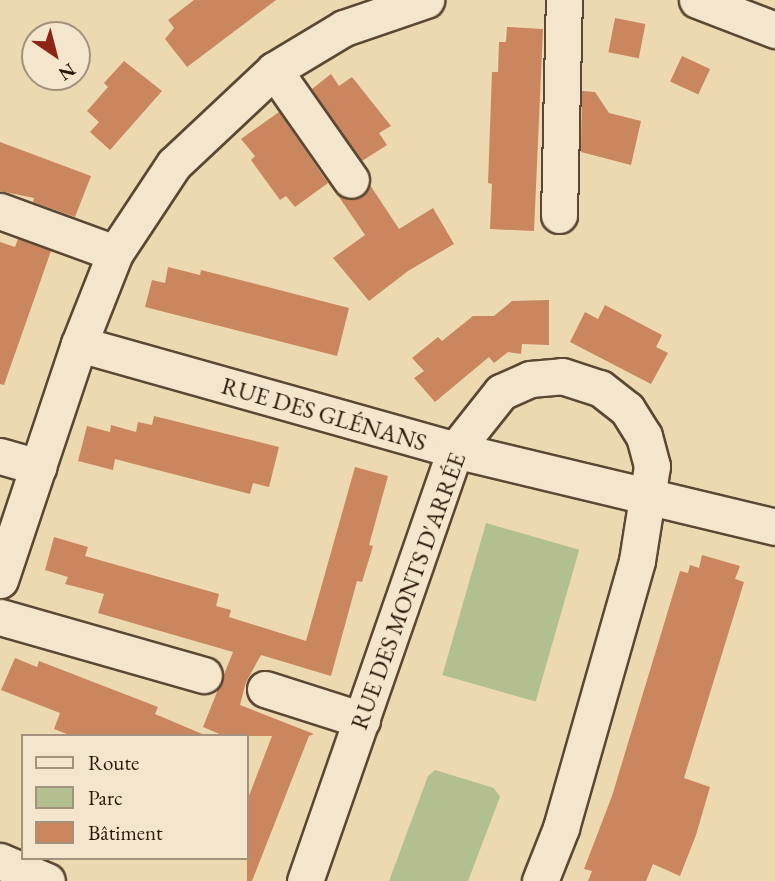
<!DOCTYPE html>
<meta charset="utf-8">
<style>
body{margin:0}
#map{position:relative;width:775px;height:881px;overflow:hidden;background:#ecd9b0;font-family:"EB Garamond",serif}
div>[style]{position:absolute}
[style*='--x']{left:calc(var(--x)*1px);top:calc(var(--y)*1px);width:calc(var(--w)*1px);rotate:calc(var(--a)*1deg)}
.green>*{inset:0;background:#b2c090;transform-origin:0 0}
.building>*{inset:0;background:#ca865e;transform-origin:0 0}
.roads{filter:drop-shadow(2px 0 #5c4734) drop-shadow(-2px 0 #5c4734) drop-shadow(0 2px #5c4734) drop-shadow(0 -2px #5c4734)}
.minor>*{height:35px;margin:-17.5px;padding:0 17.5px;transform-origin:17.5px;border-radius:17.5px;background:#f3e6cc}
span{translate:-50% -50%;white-space:nowrap;text-align:center;line-height:1.15;-webkit-text-stroke:6px #f3e6cc;paint-order:stroke}
.street-label{font-size:24px;color:#2c160a}
.legend{position:absolute;left:21px;top:734px;width:228px;height:126px;box-sizing:border-box;background:#f3e6cc;border:2px solid #a3937e;margin:0;padding:9px 12px;list-style:none;font-size:21px;color:#2c160a}
.legend li{display:flex;align-items:center;gap:14px;height:35px}
.legend b{width:35px;border:2px solid #a3937e}
.north{position:absolute;left:21px;top:21px;width:70px;height:70px;box-sizing:border-box;background:#f3e6cc;border:2px solid #a3937e;border-radius:50%;rotate:145deg;font-size:19px;font-weight:700;line-height:28px;text-align:center;color:#2c160a}
.north::after{content:'';display:block;margin:auto;width:24px;height:32px;background:#8f2418;clip-path:polygon(50% 0,100% 100%,50% 72%,0 100%)}
</style>
<div id="map">
<div class="green">
<div style="left:486px;top:523px;width:97px;height:158px;rotate:16deg"></div>
<div style="clip-path:polygon(435px 770px,494px 788px,500px 797px,468px 881px,389px 881px,428px 776px)"></div>
</div>
<div class="building">
<div style="clip-path:polygon(194px 0,276px 0,187px 67px,165px 39px,174px 28px,168px 20px)"></div>
<div style="left:615px;top:18px;width:31px;height:35px;rotate:11deg"></div>
<div style="clip-path:polygon(507px 27px,543px 29px,534px 231px,490px 229px,492px 184px,488px 183px,492px 72px,498px 72px,499px 42px,506px 42px)"></div>
<div style="left:682px;top:56px;width:31px;height:28px;rotate:25deg"></div>
<div style="clip-path:polygon(124px 61px,162px 91px,110px 150px,90px 132px,99px 122px,87px 111px,108px 87px,104px 83px)"></div>
<div style="clip-path:polygon(331px 74px,339px 86px,352px 77px,391px 126px,379px 133px,387px 145px,362px 161px,312px 89px)"></div>
<div style="clip-path:polygon(582px 91px,595px 92px,609px 113px,641px 121px,631px 165px,581px 152px)"></div>
<div style="clip-path:polygon(279px 112px,328px 183px,295px 207px,286px 196px,280px 200px,251px 160px,255px 156px,241px 139px)"></div>
<div style="clip-path:polygon(0 142px,91px 176px,75px 217px,33px 202px,34px 198px,0 191px)"></div>
<div style="clip-path:polygon(370px 185px,399px 229px,433px 208px,454px 244px,408px 271px,369px 301px,333px 258px,365px 235px,337px 194px,353px 200px,363px 196px)"></div>
<div style="clip-path:polygon(18px 239px,51px 251px,4px 385px,0 384px,0 242px,15px 247px)"></div>
<div style="clip-path:polygon(168px 267px,200px 275px,201px 270px,349px 308px,337px 356px,145px 307px,152px 280px,165px 283px)"></div>
<div style="clip-path:polygon(549px 300px,549px 345px,522px 344px,521px 354px,508px 352px,494px 363px,489px 357px,435px 402px,414px 378px,424px 371px,412px 358px,438px 337px,442px 341px,473px 316px,494px 316px,512px 301px)"></div>
<div style="clip-path:polygon(605px 305px,662px 335px,656px 347px,668px 353px,651px 384px,570px 342px,585px 312px,598px 319px)"></div>
<div style="clip-path:polygon(154px 416px,279px 447px,269px 487px,253px 483px,250px 494px,115px 459px,113px 470px,78px 461px,87px 426px,110px 432px,111px 425px,136px 432px,138px 422px,152px 425px)"></div>
<div style="clip-path:polygon(355px 467px,388px 476px,369px 545px,373px 546px,362px 582px,357px 581px,331px 676px,261px 655px,246px 682px,240px 705px,314px 734px,309px 736px,252px 881px,247px 881px,247px 801px,272px 736px,224px 736px,203px 727px,233px 652px,98px 613px,104px 594px,65px 584px,68px 577px,45px 570px,54px 537px,88px 547px,85px 556px,219px 594px,216px 606px,231px 610px,229px 617px,306px 641px)"></div>
<div style="clip-path:polygon(702px 555px,740px 566px,735px 579px,744px 582px,684px 778px,710px 787px,696px 835px,680px 876px,653px 864px,646px 881px,588px 881px,592px 871px,584px 869px,612px 796px,680px 571px,688px 573px,690px 565px,699px 568px)"></div>
<div style="clip-path:polygon(15px 658px,37px 667px,39px 661px,158px 707px,155px 714px,207px 736px,72px 736px,54px 729px,60px 713px,1px 690px)"></div>
</div>
<div class="roads">
<div class="minor">
<div style="--x:697;--y:0;--w:84;--a:21"></div>
<div style="--x:274;--y:70;--w:134;--a:55"></div>
<div style="--x:0;--y:211;--w:122;--a:20.1"></div>
<div style="--x:559;--y:215;--w:215;--a:-88.7"></div>
<div style="--x:79;--y:344;--w:391;--a:15.7"></div>
<div style="--x:455;--y:450;--w:329;--a:13.5"></div>
<div style="--x:0;--y:456;--w:40;--a:16"></div>
<div style="--x:0;--y:580;--w:249;--a:-71.5"></div>
<div style="--x:79;--y:344;--w:98;--a:-68.4"></div>
<div style="--x:115;--y:253;--w:107;--a:-56.5"></div>
<div style="--x:174;--y:164;--w:137;--a:-43.2"></div>
<div style="--x:274;--y:70;--w:82;--a:-31"></div>
<div style="--x:344;--y:28;--w:87;--a:-18.9"></div>
<div style="--x:0;--y:617;--w:212;--a:15.9"></div>
<div style="--x:265;--y:689;--w:102;--a:17.7"></div>
<div style="--x:0;--y:861;--w:51;--a:23.1"></div>
<div style="--x:305;--y:881;--w:456;--a:-70.8"></div>
<div style="--x:455;--y:450;--w:74;--a:-51.6"></div>
<div style="--x:501;--y:392;--w:32;--a:-24"></div>
<div style="--x:530;--y:379;--w:32;--a:-5"></div>
<div style="--x:562;--y:376;--w:40;--a:18"></div>
<div style="--x:600;--y:388;--w:34;--a:38"></div>
<div style="--x:627;--y:409;--w:32;--a:58"></div>
<div style="--x:644;--y:436;--w:31;--a:75"></div>
<div style="--x:652;--y:466;--w:96;--a:99"></div>
<div style="--x:637;--y:561;--w:278;--a:105.9"></div>
<div style="--x:561;--y:828;--w:57;--a:111.6"></div>
</div>
</div>
<div class="street-label">
<span style="left:324px;top:414px;rotate:16deg">RUE DES GLÉNANS</span>
<span style="left:408px;top:591px;rotate:-70deg">RUE DES MONTS D'ARRÉE</span>
</div>
<ul class="legend">
<li><b style="height:9px;background:#f3e6cc"></b>Route</li>
<li><b style="height:19px;background:#b2c090"></b>Parc</li>
<li><b style="height:19px;background:#ca865e"></b>Bâtiment</li>
</ul>
<div class="north">N</div>
</div>
